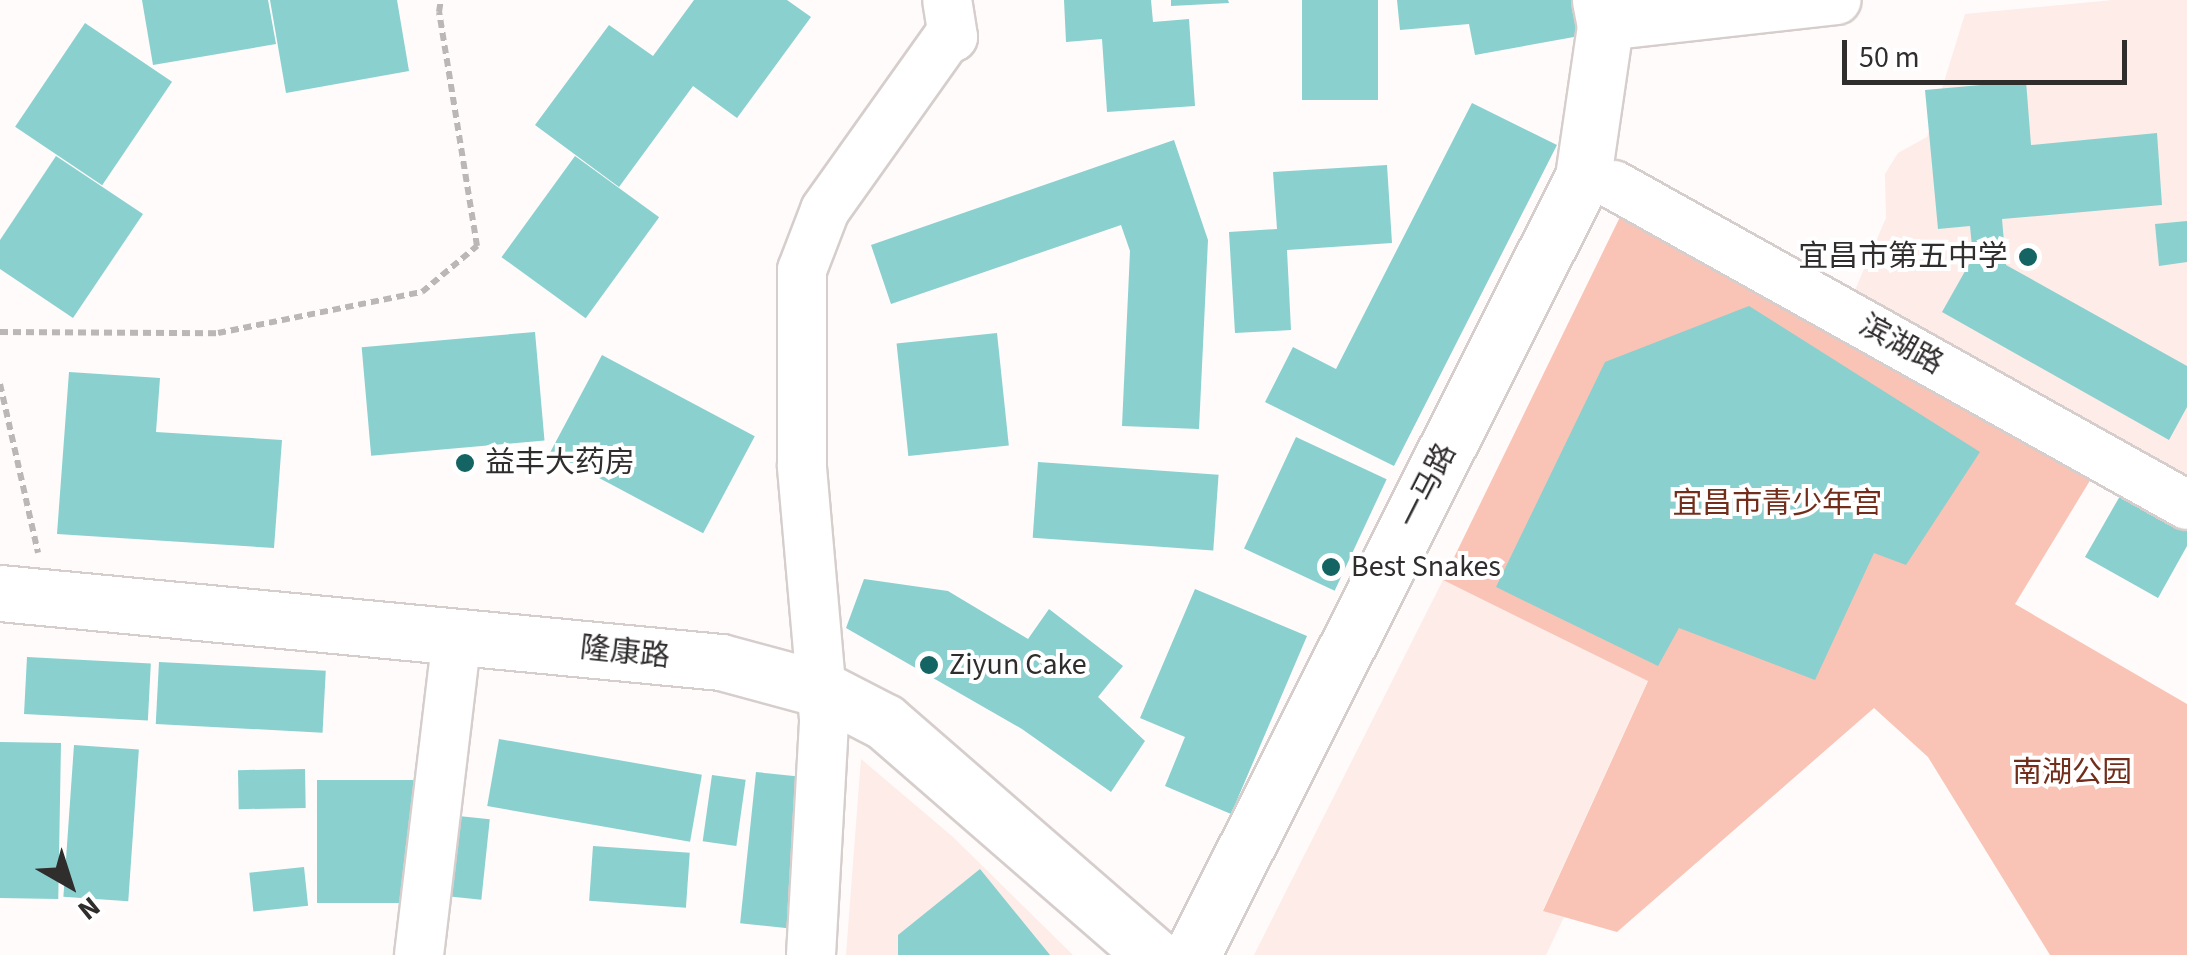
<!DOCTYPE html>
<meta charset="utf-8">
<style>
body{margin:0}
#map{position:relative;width:2187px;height:955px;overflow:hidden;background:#fefbfa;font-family:"Source Sans 3","Noto Sans SC",sans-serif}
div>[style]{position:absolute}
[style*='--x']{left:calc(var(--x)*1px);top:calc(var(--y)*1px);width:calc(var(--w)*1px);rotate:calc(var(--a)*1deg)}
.built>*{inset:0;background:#fdece7}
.green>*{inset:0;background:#f9c4b5}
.building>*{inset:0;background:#89d0cf;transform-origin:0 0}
.path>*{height:6px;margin-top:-3px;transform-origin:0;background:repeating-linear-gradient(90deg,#bab7b6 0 8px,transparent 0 13px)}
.roads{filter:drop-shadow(2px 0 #d6cecc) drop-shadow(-2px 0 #d6cecc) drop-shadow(0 2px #d6cecc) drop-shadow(0 -2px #d6cecc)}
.minor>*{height:48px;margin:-24px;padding:0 24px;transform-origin:24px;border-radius:24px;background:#fff}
.major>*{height:55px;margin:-27.5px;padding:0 27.5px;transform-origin:27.5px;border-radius:27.5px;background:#fff}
.dots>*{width:28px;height:28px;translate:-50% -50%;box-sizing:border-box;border:5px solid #fff;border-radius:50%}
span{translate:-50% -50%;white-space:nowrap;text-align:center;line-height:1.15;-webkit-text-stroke:8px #fff;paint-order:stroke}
.poi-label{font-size:30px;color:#302d2d}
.right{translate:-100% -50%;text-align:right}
.left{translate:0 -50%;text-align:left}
.street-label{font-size:30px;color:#302d2d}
.park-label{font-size:30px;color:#722e1a}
.north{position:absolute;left:20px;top:835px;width:100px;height:100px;-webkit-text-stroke:8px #fff;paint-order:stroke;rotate:141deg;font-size:28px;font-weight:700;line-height:40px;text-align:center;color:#302d2d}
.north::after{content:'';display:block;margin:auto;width:35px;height:45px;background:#302d2d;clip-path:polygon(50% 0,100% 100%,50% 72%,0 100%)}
.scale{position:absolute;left:1842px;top:40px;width:285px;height:45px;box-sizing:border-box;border:5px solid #302d2d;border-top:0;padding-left:12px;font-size:30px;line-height:35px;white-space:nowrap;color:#302d2d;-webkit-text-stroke:8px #fff;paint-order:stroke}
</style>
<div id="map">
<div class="built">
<div style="clip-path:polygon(2113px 0,2187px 0,2187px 480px,1852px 297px,1886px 218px,1885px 174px,1898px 153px,1927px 137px,1965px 14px)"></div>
<div style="clip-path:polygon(1443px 580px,1648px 680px,1543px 910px,1564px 917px,1546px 955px,1254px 955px)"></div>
<div style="clip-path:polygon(861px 759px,953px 837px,1073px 955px,846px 955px)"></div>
</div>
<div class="green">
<div style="clip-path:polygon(1638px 180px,2114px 441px,2015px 604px,2187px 704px,2187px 955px,2050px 955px,1928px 757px,1874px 708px,1617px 932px,1543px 911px,1648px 681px,1443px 580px)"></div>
</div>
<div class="building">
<div style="clip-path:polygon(142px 0,268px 0,276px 44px,153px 65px)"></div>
<div style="clip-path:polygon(270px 0,397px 0,409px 71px,286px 93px)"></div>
<div style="clip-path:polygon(694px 0,787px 0,811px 17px,737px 118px,693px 86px,619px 187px,535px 125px,609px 25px,653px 56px)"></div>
<div style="clip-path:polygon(1064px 0,1151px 0,1153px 22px,1189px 19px,1195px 106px,1107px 112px,1102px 39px,1066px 42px)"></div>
<div style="clip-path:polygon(1171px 0,1228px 0,1229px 3px,1171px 6px)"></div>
<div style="left:1302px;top:0;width:76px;height:100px"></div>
<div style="clip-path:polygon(1397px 0,1578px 0,1585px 35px,1475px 55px,1469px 24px,1400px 30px)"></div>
<div style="left:85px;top:23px;width:105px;height:125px;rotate:34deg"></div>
<div style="clip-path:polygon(2026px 81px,2031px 145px,2157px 133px,2162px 205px,2002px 219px,2006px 265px,2187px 366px,2187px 407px,2169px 440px,1942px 312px,1973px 257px,1970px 226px,1938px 229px,1925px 90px)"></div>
<div style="clip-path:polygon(1472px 103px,1557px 145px,1394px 466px,1265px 402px,1293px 347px,1336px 369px)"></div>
<div style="clip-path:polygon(1174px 140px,1208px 240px,1199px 429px,1122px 426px,1130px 251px,1121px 225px,891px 304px,871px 245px)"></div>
<div style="clip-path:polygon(56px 156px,143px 214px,73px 318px,0 269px,0 240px)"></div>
<div style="left:575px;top:156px;width:104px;height:125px;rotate:36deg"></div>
<div style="clip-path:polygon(1387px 165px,1392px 243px,1287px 250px,1291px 330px,1235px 333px,1229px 232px,1277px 229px,1273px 172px)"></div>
<div style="clip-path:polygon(2187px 221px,2187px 262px,2159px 266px,2155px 224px)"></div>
<div style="clip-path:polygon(1749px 306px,1980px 452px,1906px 565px,1874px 553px,1815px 680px,1679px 628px,1658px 666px,1496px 587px,1605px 362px)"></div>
<div style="left:535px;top:332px;width:109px;height:174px;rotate:85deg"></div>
<div style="left:997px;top:333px;width:113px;height:101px;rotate:84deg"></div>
<div style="left:602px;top:355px;width:173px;height:110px;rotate:28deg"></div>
<div style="clip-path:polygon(69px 372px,160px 378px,156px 432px,282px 440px,274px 548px,57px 534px)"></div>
<div style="left:1296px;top:437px;width:100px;height:123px;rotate:25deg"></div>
<div style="left:1038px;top:462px;width:181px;height:76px;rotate:4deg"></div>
<div style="clip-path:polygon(2124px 489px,2187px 524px,2187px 546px,2158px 598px,2085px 557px)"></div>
<div style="clip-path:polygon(864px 579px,948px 591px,1028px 639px,1049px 609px,1123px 666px,1098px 697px,1145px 741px,1111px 792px,1022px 729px,846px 628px)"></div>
<div style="clip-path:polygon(1195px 589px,1307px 636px,1231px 814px,1165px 786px,1185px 737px,1140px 718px)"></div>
<div style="left:27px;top:657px;width:124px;height:57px;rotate:3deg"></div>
<div style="left:159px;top:662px;width:167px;height:62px;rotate:3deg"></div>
<div style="left:499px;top:739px;width:206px;height:68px;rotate:10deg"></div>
<div style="left:0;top:742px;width:61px;height:156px;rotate:1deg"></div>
<div style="left:74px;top:745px;width:65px;height:152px;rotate:4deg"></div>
<div style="left:305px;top:769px;width:39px;height:67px;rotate:89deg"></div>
<div style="left:756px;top:772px;width:60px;height:152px;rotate:6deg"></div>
<div style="left:712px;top:775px;width:34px;height:67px;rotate:8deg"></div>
<div style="left:422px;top:780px;width:123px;height:105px;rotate:90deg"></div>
<div style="left:449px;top:815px;width:41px;height:81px;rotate:6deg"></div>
<div style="left:593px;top:846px;width:97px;height:55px;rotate:4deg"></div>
<div style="left:304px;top:867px;width:39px;height:55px;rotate:84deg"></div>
<div style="clip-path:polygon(980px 869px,1050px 955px,898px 955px,898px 935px)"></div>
</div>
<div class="path">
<div style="--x:0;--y:332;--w:218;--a:0.3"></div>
<div style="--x:218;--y:333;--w:208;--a:-11.4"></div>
<div style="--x:422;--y:292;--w:72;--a:-39.9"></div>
<div style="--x:477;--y:246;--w:237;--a:-99.2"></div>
<div style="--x:439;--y:12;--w:12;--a:-81"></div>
<div style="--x:0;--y:384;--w:173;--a:77.3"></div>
</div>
<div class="roads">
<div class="minor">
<div style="--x:1605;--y:26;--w:233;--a:-6.4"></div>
<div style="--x:1614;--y:185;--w:656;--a:29.18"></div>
<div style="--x:419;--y:955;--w:297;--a:-83.2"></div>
<div style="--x:811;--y:955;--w:236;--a:-86.8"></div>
<div style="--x:824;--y:719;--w:255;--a:-95"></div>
<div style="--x:802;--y:465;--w:195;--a:-90"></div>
<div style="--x:802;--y:270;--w:64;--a:-69"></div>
<div style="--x:825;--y:210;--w:212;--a:-54.6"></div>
<div style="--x:948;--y:37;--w:5;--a:0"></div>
<div style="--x:953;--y:37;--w:37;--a:-99"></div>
</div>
<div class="major">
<div style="--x:0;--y:593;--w:724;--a:5.47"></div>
<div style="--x:721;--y:662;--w:104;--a:15.1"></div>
<div style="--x:821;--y:689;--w:72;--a:27.3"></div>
<div style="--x:885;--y:722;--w:355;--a:41"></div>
<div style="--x:1192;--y:955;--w:871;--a:-63.32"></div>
<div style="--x:1583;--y:177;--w:153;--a:-81.7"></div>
<div style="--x:1605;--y:26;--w:26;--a:-101"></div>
</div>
</div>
<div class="dots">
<div style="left:2028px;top:257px;background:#156464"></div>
<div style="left:465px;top:463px;background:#156464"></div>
<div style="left:1331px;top:567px;background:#156464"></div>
<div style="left:929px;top:665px;background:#156464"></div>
</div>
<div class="poi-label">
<span class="right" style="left:2008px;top:257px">宜昌市第五中学</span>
<span class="left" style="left:485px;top:463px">益丰大药房</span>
<span class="left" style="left:1351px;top:567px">Best Snakes</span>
<span class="left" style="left:949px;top:665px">Ziyun Cake</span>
</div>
<div class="street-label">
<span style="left:1901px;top:345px;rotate:29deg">滨湖路</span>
<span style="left:1428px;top:486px;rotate:-63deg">一马路</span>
<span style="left:625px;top:653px;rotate:6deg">隆康路</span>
</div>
<div class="park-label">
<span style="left:1777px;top:504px">宜昌市青少年宫</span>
<span style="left:2072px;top:773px">南湖公园</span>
</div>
<div class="north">N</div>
<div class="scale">50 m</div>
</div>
